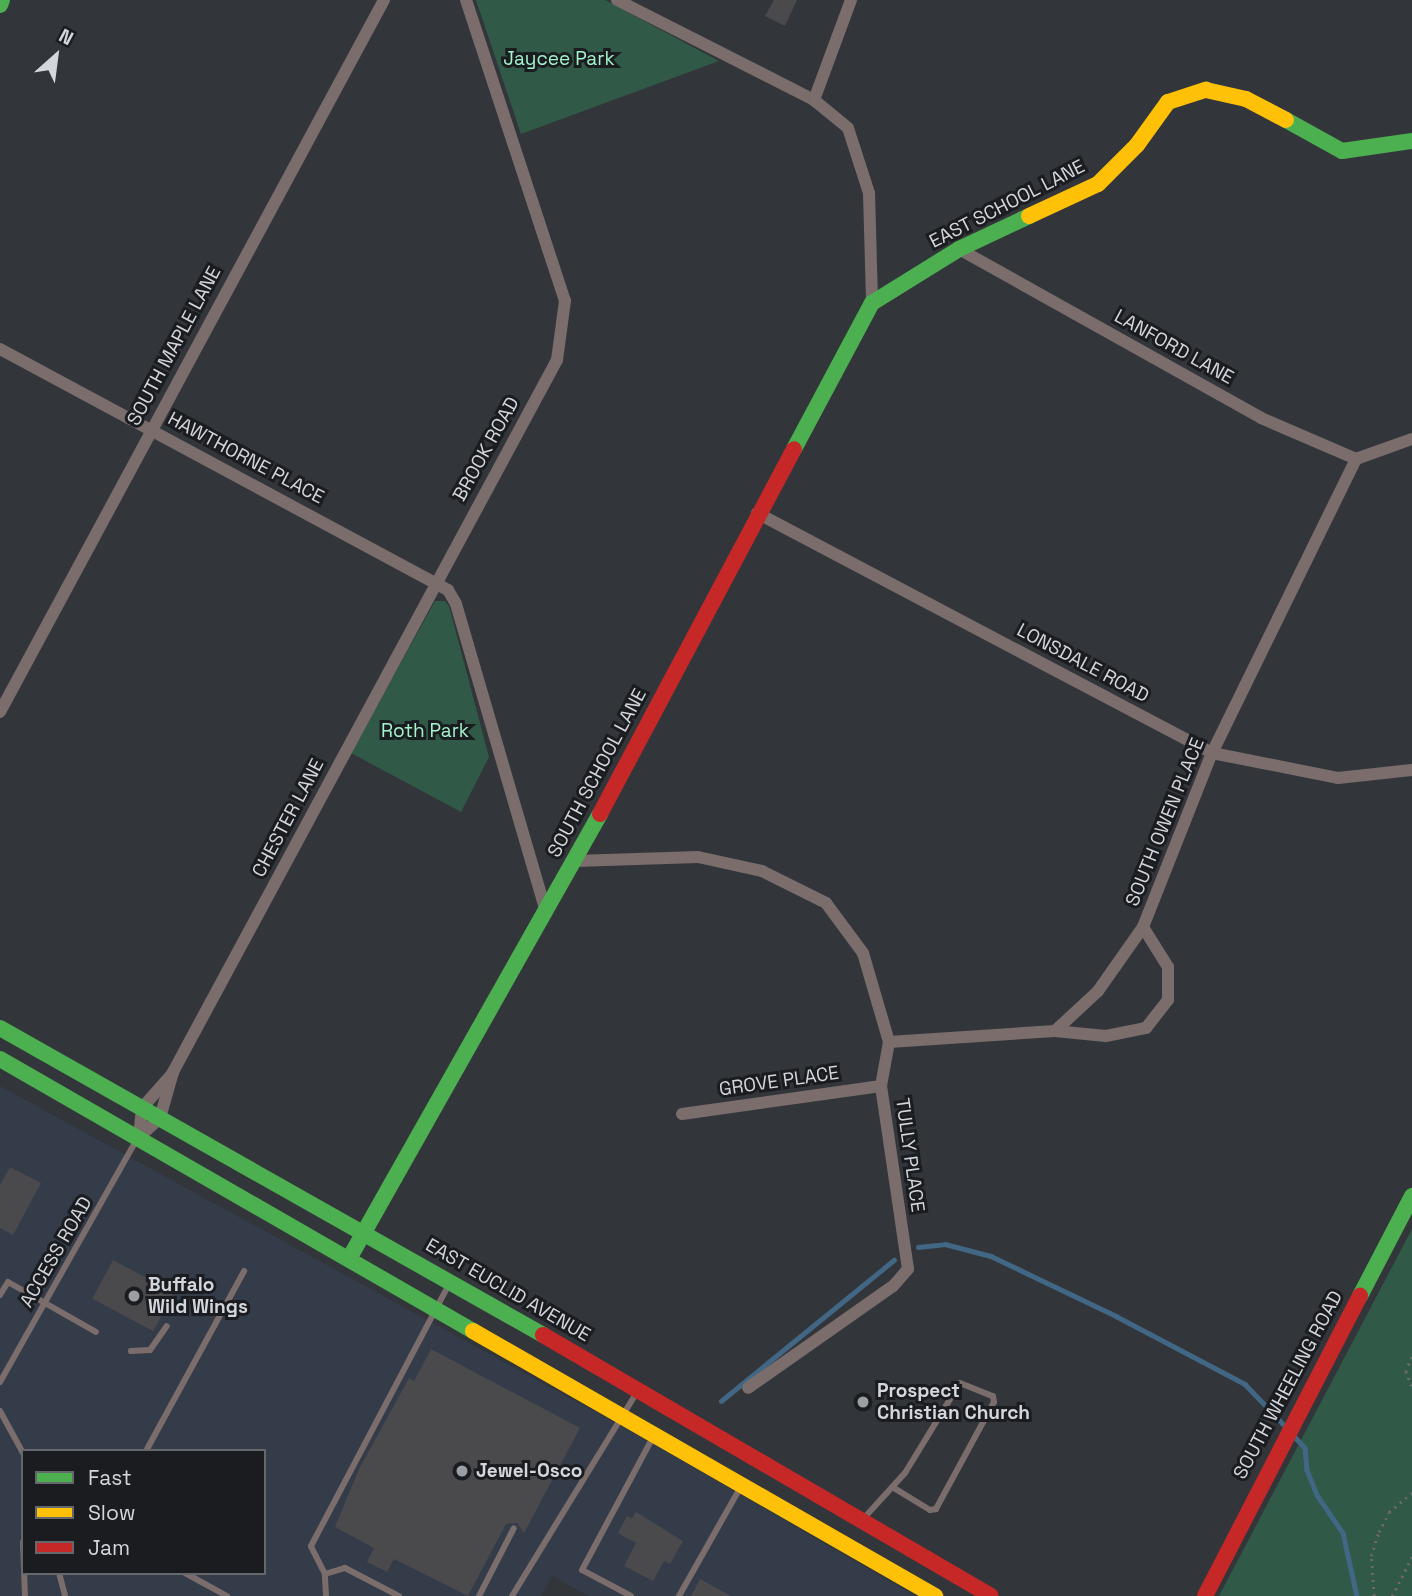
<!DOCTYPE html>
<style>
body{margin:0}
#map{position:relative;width:1412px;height:1596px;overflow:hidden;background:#32363a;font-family:"Space Grotesk",sans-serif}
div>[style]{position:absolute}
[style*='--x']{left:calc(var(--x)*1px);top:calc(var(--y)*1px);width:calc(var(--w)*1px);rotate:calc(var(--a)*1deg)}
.built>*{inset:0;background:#343b49}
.green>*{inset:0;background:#305947}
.stream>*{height:4.5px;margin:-2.25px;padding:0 2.25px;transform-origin:2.25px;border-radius:2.25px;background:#416785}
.building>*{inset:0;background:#4a4a4c;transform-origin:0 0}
.path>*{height:2.5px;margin-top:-1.25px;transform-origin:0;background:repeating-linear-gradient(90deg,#6e6869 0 2px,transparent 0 7px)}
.lane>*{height:6px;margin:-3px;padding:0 3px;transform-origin:3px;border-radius:3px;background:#7a6d6c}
.street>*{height:12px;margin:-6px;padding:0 6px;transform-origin:6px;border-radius:6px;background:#7a6d6c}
.fast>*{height:16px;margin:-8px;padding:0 8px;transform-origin:8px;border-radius:8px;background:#4caf50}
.slow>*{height:16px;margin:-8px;padding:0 8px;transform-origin:8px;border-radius:8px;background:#ffc107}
.jam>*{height:16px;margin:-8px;padding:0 8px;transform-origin:8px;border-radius:8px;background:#c62828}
.dots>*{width:19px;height:19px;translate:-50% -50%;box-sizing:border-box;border:4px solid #1a1c20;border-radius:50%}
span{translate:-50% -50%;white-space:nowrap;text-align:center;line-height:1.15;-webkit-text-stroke:6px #1a1c20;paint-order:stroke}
.park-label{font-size:19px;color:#a2f4cb}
.street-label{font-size:19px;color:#d3d7dd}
.poi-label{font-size:19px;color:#d3d7dd;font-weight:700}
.left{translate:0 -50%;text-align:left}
.legend{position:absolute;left:21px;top:1449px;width:245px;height:126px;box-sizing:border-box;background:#1a1c20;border:2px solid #64676c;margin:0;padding:9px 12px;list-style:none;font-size:21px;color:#d3d7dd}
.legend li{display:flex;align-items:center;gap:14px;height:35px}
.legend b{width:35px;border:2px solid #64676c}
.north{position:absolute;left:21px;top:21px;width:70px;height:70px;-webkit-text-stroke:5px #1a1c20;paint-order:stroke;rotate:28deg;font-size:19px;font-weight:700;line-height:28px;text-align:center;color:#d3d7dd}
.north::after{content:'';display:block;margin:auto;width:24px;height:32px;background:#d3d7dd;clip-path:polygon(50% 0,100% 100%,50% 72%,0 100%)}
</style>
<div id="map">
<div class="built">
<div style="clip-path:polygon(evenodd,0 1086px,639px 1436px,915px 1596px,589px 1596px,552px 1576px,541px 1596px,0 1596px,0 1086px,23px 1451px,264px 1451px,264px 1573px,23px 1573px,23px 1451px)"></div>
</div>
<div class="green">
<div style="clip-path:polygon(476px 0,605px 0,719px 61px,521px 134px)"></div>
<div style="clip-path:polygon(435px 601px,445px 601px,449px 606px,489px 757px,461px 812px,351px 753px)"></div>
<div style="clip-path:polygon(1412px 1229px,1412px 1596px,1219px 1596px)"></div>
</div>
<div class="stream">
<div style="--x:918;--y:1247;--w:27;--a:-6"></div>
<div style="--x:945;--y:1244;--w:48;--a:14.6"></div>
<div style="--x:991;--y:1256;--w:139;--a:25.6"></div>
<div style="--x:1116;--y:1316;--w:146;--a:27.8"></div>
<div style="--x:1245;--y:1384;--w:59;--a:46.4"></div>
<div style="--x:721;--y:1401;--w:223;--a:-39.2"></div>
<div style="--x:1294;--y:1436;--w:16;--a:47"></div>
<div style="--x:1305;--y:1448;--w:22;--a:85"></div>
<div style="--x:1307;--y:1470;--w:27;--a:68"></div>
<div style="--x:1317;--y:1495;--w:46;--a:55.6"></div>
<div style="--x:1343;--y:1533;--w:65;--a:77.5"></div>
</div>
<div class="building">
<div style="clip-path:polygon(774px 0,797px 0,785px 26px,765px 16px)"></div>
<div style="clip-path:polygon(10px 1167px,41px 1183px,13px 1235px,0 1228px,0 1185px)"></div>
<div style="left:113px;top:1260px;width:69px;height:44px;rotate:28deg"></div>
<div style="clip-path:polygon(431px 1349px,580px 1428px,524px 1533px,517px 1523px,506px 1524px,468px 1596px,394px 1559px,387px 1572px,367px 1562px,374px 1548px,335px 1527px,359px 1469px,409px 1378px,414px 1381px)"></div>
<div style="clip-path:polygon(636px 1512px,683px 1541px,670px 1564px,664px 1561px,653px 1581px,624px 1566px,636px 1543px,618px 1533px,627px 1516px,632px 1518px)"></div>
<div style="clip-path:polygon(700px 1579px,731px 1596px,691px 1596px)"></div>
</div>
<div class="path">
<div style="--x:1412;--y:1357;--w:15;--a:113"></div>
<div style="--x:1406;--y:1371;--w:17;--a:69"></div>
<div style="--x:1374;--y:1596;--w:40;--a:-94.3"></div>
<div style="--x:1371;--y:1556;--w:25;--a:-72"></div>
<div style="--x:1379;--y:1532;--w:22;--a:-63"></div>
<div style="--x:1389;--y:1512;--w:30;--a:-40"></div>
<div style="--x:1392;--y:1596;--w:44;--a:-62.9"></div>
</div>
<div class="lane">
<div style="--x:0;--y:1295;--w:15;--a:-58"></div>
<div style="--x:8;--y:1282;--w:101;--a:29.6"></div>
<div style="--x:131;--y:1351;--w:19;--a:-3"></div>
<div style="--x:150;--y:1350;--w:29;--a:-55"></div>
<div style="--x:0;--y:1382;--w:277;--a:-60.6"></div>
<div style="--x:0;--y:1411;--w:48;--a:61.3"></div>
<div style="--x:146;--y:1451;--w:205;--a:-61.4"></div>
<div style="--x:864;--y:1518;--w:61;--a:-47.7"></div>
<div style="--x:905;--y:1473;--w:105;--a:-58.6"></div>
<div style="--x:960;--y:1383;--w:35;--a:22"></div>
<div style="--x:993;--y:1396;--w:6;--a:81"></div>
<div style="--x:994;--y:1402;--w:122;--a:118.5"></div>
<div style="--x:936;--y:1509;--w:6;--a:171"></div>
<div style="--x:930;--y:1510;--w:42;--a:-148.6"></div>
<div style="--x:23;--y:1542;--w:54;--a:87.9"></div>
<div style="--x:59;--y:1573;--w:24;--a:75"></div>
<div style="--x:185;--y:1573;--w:48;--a:28.7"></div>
<div style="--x:325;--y:1574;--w:21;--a:-17"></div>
<div style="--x:345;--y:1568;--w:61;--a:27.4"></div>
<div style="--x:326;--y:1596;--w:22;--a:-93"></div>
<div style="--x:325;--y:1574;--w:31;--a:-117"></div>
<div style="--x:311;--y:1546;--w:298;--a:-62.2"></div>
<div style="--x:479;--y:1596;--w:76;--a:-62.8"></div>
<div style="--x:512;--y:1596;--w:239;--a:-58.5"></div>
<div style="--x:631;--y:1596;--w:55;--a:-152"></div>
<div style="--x:582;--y:1570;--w:151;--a:-61.9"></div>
<div style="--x:679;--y:1596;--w:124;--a:-60.5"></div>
</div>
<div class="street">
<div style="--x:617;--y:0;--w:221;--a:26.9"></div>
<div style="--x:851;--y:0;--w:107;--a:110.3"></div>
<div style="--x:814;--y:100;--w:44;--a:39.5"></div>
<div style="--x:848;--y:128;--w:68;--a:72.1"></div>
<div style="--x:869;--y:193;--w:110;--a:88.4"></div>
<div style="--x:959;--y:249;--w:346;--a:29.2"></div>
<div style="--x:1261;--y:418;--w:103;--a:23.3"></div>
<div style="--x:1356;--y:459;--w:59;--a:-19.7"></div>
<div style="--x:0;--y:349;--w:509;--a:28.28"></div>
<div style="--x:448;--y:590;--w:16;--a:60"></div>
<div style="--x:456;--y:604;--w:317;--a:73.7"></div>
<div style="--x:757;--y:513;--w:514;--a:27.81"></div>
<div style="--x:1212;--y:753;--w:128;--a:11.2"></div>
<div style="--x:1338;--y:778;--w:74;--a:-6.2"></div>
<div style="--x:0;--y:712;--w:809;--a:-61.66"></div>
<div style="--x:575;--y:861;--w:123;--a:-1.9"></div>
<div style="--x:698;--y:857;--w:66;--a:12.3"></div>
<div style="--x:762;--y:871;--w:72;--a:26.6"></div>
<div style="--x:826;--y:903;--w:62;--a:53.5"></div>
<div style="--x:863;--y:953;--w:93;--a:73.7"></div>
<div style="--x:889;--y:1042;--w:45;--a:100.3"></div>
<div style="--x:881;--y:1086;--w:185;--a:81.6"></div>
<div style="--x:908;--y:1269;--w:23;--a:131"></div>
<div style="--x:893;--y:1286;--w:177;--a:144.9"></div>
<div style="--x:1055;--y:1031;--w:59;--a:-42.9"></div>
<div style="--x:1098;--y:991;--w:78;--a:-54.9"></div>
<div style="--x:1143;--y:927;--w:187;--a:-68.4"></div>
<div style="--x:1212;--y:753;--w:327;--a:-63.9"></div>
<div style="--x:889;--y:1042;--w:166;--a:-3.8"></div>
<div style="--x:1055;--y:1031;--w:51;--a:5.6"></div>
<div style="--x:1106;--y:1036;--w:41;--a:-11.3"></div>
<div style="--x:1146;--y:1028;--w:36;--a:-52"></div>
<div style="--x:1168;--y:1000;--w:33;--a:-90"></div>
<div style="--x:1168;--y:967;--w:47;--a:-122"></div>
<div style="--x:682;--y:1114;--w:201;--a:-8"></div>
<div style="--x:139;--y:1137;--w:28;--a:-42"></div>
<div style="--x:160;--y:1118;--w:48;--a:-74.2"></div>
<div style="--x:173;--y:1072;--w:809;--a:-61.66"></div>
<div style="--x:557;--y:360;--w:60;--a:-82.3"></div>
<div style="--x:565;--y:301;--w:317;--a:-108.2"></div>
<div style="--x:139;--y:1137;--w:29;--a:-84"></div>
<div style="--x:142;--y:1108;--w:47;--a:-48.5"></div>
</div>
<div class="fast">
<div style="--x:0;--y:5;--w:5;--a:-68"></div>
<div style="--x:1286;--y:120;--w:64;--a:29"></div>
<div style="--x:1342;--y:151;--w:71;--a:-8.1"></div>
<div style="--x:794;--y:449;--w:166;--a:-61.9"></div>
<div style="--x:872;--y:303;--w:102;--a:-31.8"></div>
<div style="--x:959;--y:249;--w:77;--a:-25.2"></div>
<div style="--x:0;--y:1028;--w:624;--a:29.48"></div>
<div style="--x:0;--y:1059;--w:546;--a:29.9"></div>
<div style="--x:350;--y:1257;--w:509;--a:-60.56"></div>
<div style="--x:1360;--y:1296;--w:113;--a:-62.5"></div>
</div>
<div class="slow">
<div style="--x:1029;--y:216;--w:76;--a:-24.9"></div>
<div style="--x:1098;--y:184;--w:55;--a:-45"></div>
<div style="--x:1137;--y:145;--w:53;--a:-54.2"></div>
<div style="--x:1168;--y:102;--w:40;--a:-18"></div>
<div style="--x:1206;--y:90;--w:41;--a:12.7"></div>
<div style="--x:1246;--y:99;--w:45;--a:27.7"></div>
<div style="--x:473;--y:1331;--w:533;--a:29.84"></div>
</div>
<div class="jam">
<div style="--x:600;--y:814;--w:413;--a:-62"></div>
<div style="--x:543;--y:1335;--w:518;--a:30.22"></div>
<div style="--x:1205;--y:1596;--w:338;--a:-62.7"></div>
</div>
<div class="dots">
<div style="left:134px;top:1296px;background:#9b9fa4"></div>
<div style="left:863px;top:1402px;background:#9b9fa4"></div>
<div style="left:462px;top:1471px;background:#9b9fa4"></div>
</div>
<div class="park-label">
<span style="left:559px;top:59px">Jaycee Park</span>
<span style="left:425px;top:731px">Roth Park</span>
</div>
<div class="street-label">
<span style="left:1007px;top:204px;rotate:-27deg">EAST SCHOOL LANE</span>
<span style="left:174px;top:346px;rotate:-62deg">SOUTH MAPLE LANE</span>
<span style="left:1174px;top:347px;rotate:29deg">LANFORD LANE</span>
<span style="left:486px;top:449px;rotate:-61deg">BROOK ROAD</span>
<span style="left:246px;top:458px;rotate:28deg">HAWTHORNE PLACE</span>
<span style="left:1083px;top:663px;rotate:28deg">LONSDALE ROAD</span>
<span style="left:597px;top:773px;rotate:-62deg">SOUTH SCHOOL LANE</span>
<span style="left:288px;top:818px;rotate:-62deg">CHESTER LANE</span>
<span style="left:1165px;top:822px;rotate:-68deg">SOUTH OWEN PLACE</span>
<span style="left:779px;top:1081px;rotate:-8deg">GROVE PLACE</span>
<span style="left:910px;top:1155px;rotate:82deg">TULLY PLACE</span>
<span style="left:56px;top:1252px;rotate:-60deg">ACCESS ROAD</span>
<span style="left:508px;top:1290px;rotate:30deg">EAST EUCLID AVENUE</span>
<span style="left:1288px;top:1385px;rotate:-62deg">SOUTH WHEELING ROAD</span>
</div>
<div class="poi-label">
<span class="left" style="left:148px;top:1296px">Buffalo<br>Wild Wings</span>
<span class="left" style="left:877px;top:1402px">Prospect<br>Christian Church</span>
<span class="left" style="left:476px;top:1471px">Jewel-Osco</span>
</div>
<ul class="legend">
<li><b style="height:9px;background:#4caf50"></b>Fast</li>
<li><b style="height:9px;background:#ffc107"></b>Slow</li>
<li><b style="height:9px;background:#c62828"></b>Jam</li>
</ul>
<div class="north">N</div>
</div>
